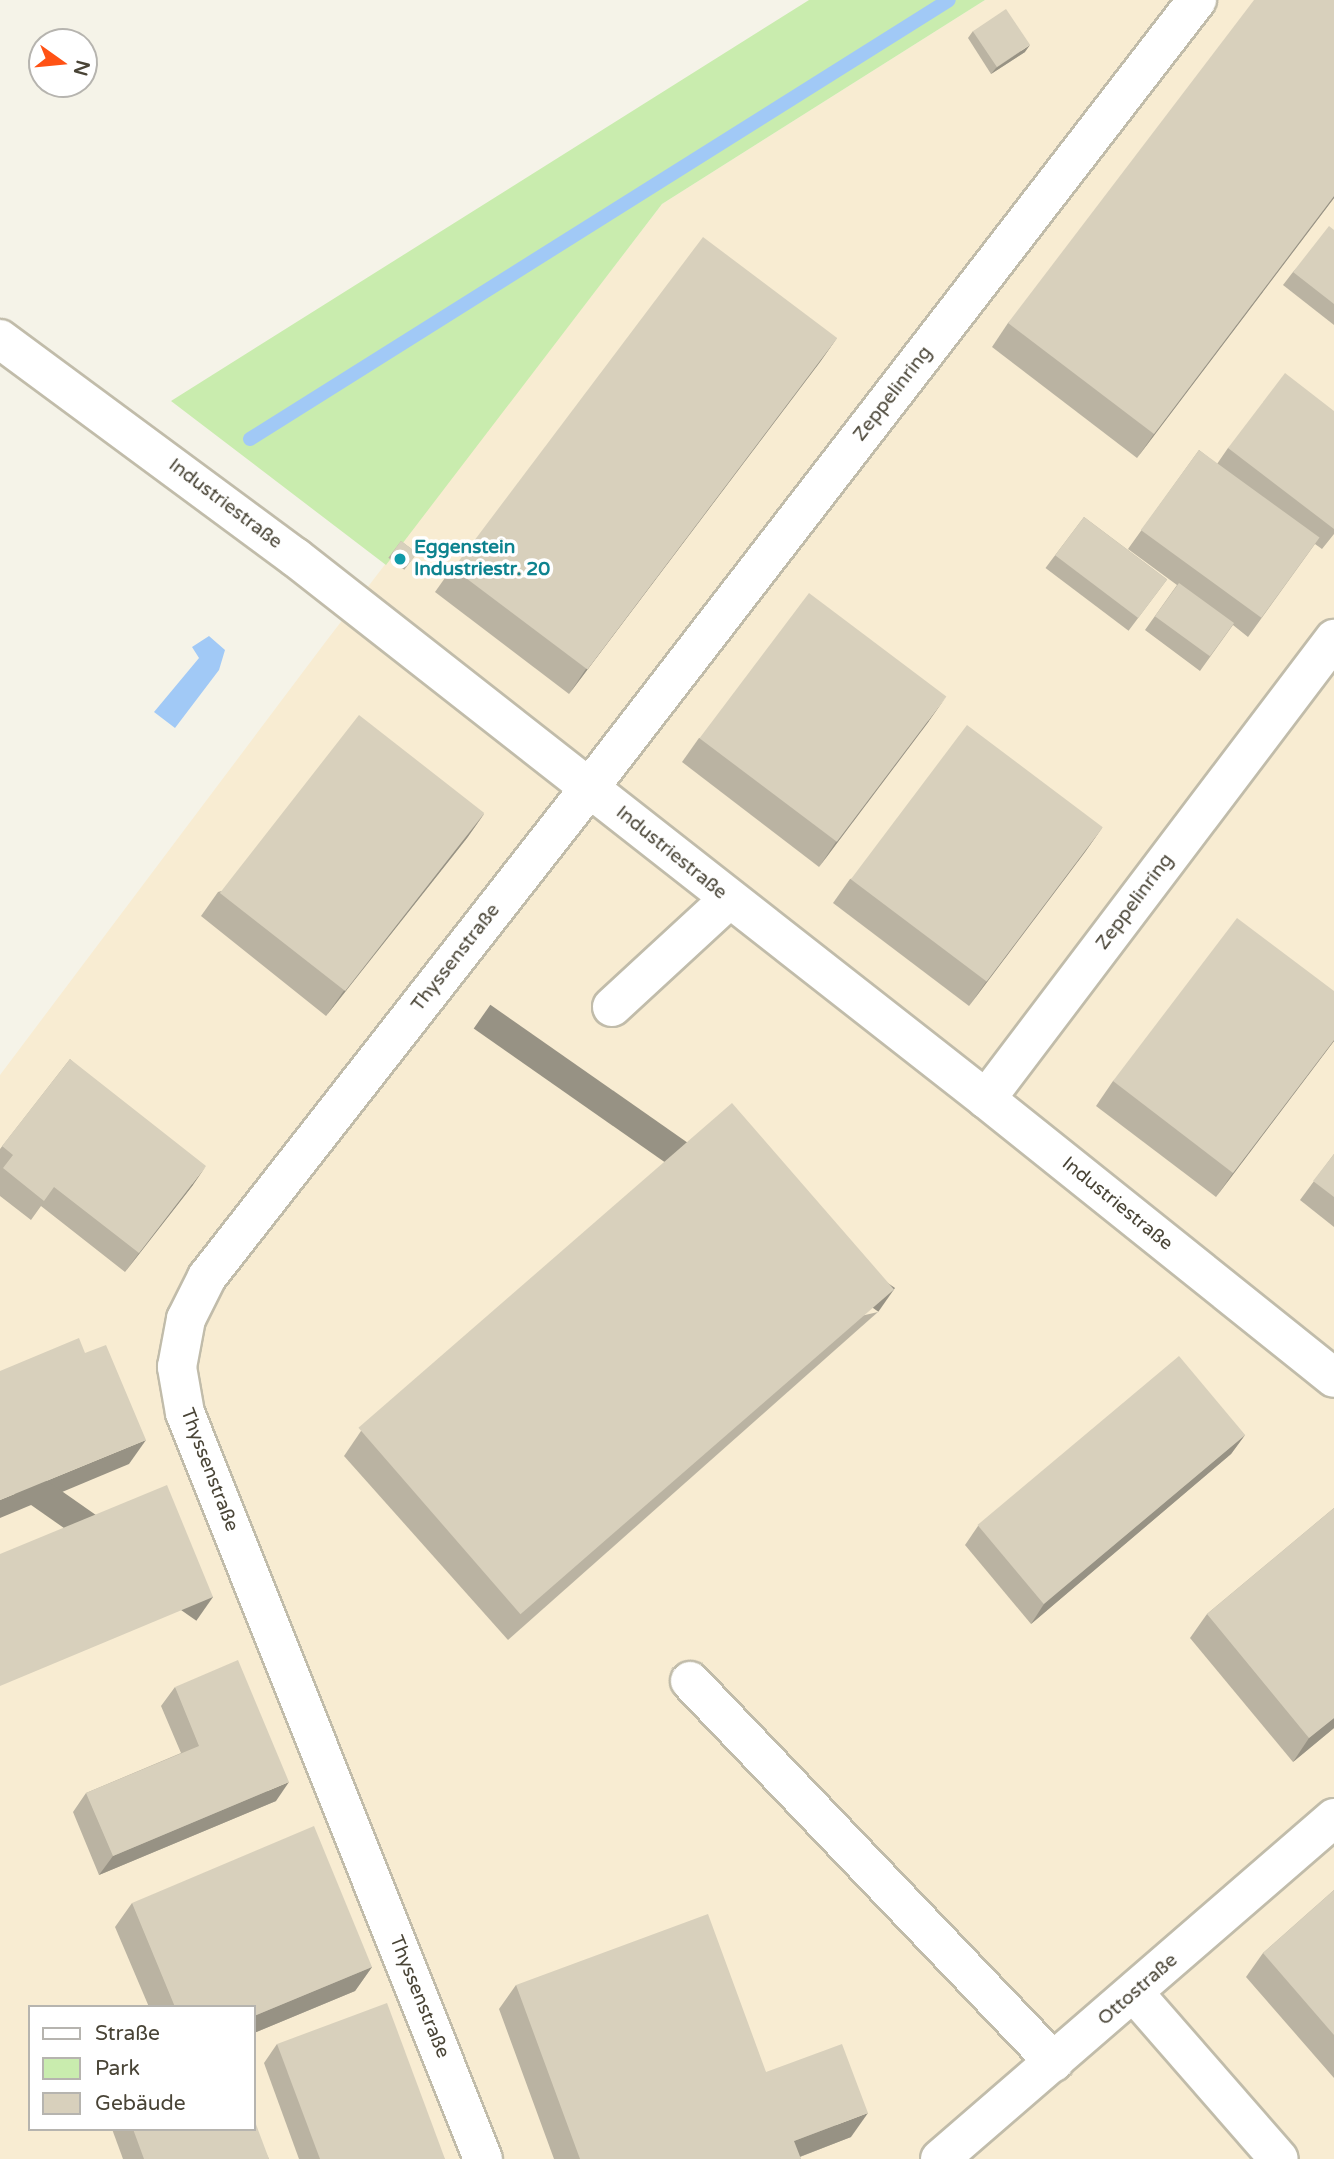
<!DOCTYPE html>
<meta charset="utf-8">
<style>
body{margin:0}
#map{position:relative;width:1334px;height:2159px;overflow:hidden;background:#f5f3e8;font-family:"Varela Round",sans-serif}
div>[style]{position:absolute}
[style*='--x']{left:calc(var(--x)*1px);top:calc(var(--y)*1px);width:calc(var(--w)*1px);rotate:calc(var(--a)*1deg)}
.commercial>*{inset:0;background:#f8ecd2}
.green>*{inset:0;background:#c9ecae}
.water>*{inset:0;background:#a1c9f6}
.stream>*{height:14px;margin:-7px;padding:0 7px;transform-origin:7px;border-radius:7px;background:#a1c9f6}
.roads{filter:drop-shadow(2px 0 #c1bcaa) drop-shadow(-2px 0 #c1bcaa) drop-shadow(0 2px #c1bcaa) drop-shadow(0 -2px #c1bcaa)}
.minor>*{height:38px;margin:-19px;padding:0 19px;transform-origin:19px;border-radius:19px;background:#fff}
.wall>*{inset:0;background:#bab3a2;transform-origin:0 0}
.shaded-wall>*{inset:0;background:#979284;transform-origin:0 0}
.building>*{inset:0;background:#d8d0bc;transform-origin:0 0}
.dots>*{width:19px;height:19px;translate:-50% -50%;box-sizing:border-box;border:4px solid #fff;border-radius:50%}
span{translate:-50% -50%;white-space:nowrap;text-align:center;line-height:1.15;-webkit-text-stroke:7px #fff;paint-order:stroke}
.street-label{font-size:19px;color:#494436}
.culture-label{font-size:19px;color:#0d838f;font-weight:700}
.left{translate:0 -50%;text-align:left}
.legend{position:absolute;left:28px;top:2005px;width:228px;height:126px;box-sizing:border-box;background:#fff;border:2px solid #b6b4af;margin:0;padding:9px 12px;list-style:none;font-size:21px;color:#494436}
.legend li{display:flex;align-items:center;gap:14px;height:35px}
.legend b{width:35px;border:2px solid #b6b4af}
.north{position:absolute;left:28px;top:28px;width:70px;height:70px;box-sizing:border-box;background:#fff;border:2px solid #b6b4af;border-radius:50%;rotate:105deg;font-size:19px;font-weight:700;line-height:28px;text-align:center;color:#494436}
.north::after{content:'';display:block;margin:auto;width:24px;height:32px;background:#ff5215;clip-path:polygon(50% 0,100% 100%,50% 72%,0 100%)}
</style>
<div id="map">
<div class="commercial">
<div style="clip-path:polygon(evenodd,985px 0,1334px 0,1334px 2159px,0 2159px,0 1075px,327px 640px,662px 204px,985px 0,30px 2007px,254px 2007px,254px 2129px,30px 2129px,30px 2007px)"></div>
</div>
<div class="green">
<div style="clip-path:polygon(809px 0,985px 0,662px 204px,386px 565px,171px 401px)"></div>
</div>
<div class="water">
<div style="clip-path:polygon(209px 636px,225px 650px,219px 670px,175px 728px,154px 712px,199px 658px,192px 647px)"></div>
</div>
<div class="stream">
<div style="--x:250;--y:439;--w:825;--a:-32.13"></div>
</div>
<div class="roads">
<div class="minor">
<div style="--x:0;--y:339;--w:367;--a:36.5"></div>
<div style="--x:295;--y:557;--w:878;--a:38.11"></div>
<div style="--x:986;--y:1099;--w:446;--a:38.7"></div>
<div style="--x:612;--y:1007;--w:159;--a:-42.7"></div>
<div style="--x:986;--y:1099;--w:577;--a:-52.89"></div>
<div style="--x:690;--y:1681;--w:527;--a:46.31"></div>
<div style="--x:1134;--y:1993;--w:220;--a:48.9"></div>
<div style="--x:483;--y:2159;--w:803;--a:-111.77"></div>
<div style="--x:185;--y:1413;--w:47;--a:-99.9"></div>
<div style="--x:177;--y:1367;--w:49;--a:-79.4"></div>
<div style="--x:186;--y:1319;--w:47;--a:-63.4"></div>
<div style="--x:207;--y:1277;--w:622;--a:-51.99"></div>
<div style="--x:590;--y:787;--w:994;--a:-52.36"></div>
<div style="--x:940;--y:2159;--w:521;--a:-40.88"></div>
</div>
</div>
<div class="wall">
<div style="clip-path:polygon(1334px 0,1334px 198px,1137px 458px,992px 347px,1008px 323px)"></div>
<div style="clip-path:polygon(973px 31px,1025px 52px,991px 74px,968px 38px)"></div>
<div style="clip-path:polygon(1334px 230px,1334px 325px,1283px 285px,1293px 272px)"></div>
<div style="clip-path:polygon(837px 338px,820px 362px,569px 694px,435px 592px,452px 568px)"></div>
<div style="clip-path:polygon(1334px 411px,1334px 534px,1322px 549px,1315px 544px,1248px 637px,1233px 625px,1200px 671px,1145px 630px,1177px 585px,1128px 549px,1199px 450px,1217px 464px,1228px 448px)"></div>
<div style="left:1084px;top:517px;width:104px;height:64px;rotate:37deg"></div>
<div style="left:401px;top:541px;width:20px;height:21px;rotate:37deg"></div>
<div style="clip-path:polygon(929px 721px,819px 867px,682px 762px,699px 738px)"></div>
<div style="clip-path:polygon(484px 814px,467px 838px,326px 1016px,201px 916px,218px 892px)"></div>
<div style="clip-path:polygon(1102px 828px,1085px 852px,969px 1006px,833px 903px,850px 879px)"></div>
<div style="clip-path:polygon(1334px 991px,1334px 1041px,1216px 1197px,1096px 1106px,1113px 1081px)"></div>
<div style="clip-path:polygon(70px 1059px,193px 1185px,125px 1272px,41px 1206px,31px 1220px,0 1196px,0 1149px)"></div>
<div style="clip-path:polygon(1334px 1154px,1334px 1227px,1300px 1200px)"></div>
<div style="clip-path:polygon(878px 1312px,508px 1640px,344px 1456px,361px 1431px)"></div>
<div style="clip-path:polygon(1245px 1435px,1231px 1454px,1031px 1624px,965px 1545px,978px 1526px)"></div>
<div style="clip-path:polygon(1334px 1508px,1334px 1728px,1293px 1762px,1190px 1638px,1207px 1614px)"></div>
<div style="clip-path:polygon(175px 1687px,276px 1801px,99px 1875px,73px 1812px,86px 1793px,181px 1753px,161px 1706px)"></div>
<div style="clip-path:polygon(1334px 1890px,1334px 2078px,1246px 1977px,1263px 1953px)"></div>
<div style="clip-path:polygon(132px 1903px,372px 1967px,355px 1991px,254px 2033px,254px 2007px,149px 2007px,115px 1927px)"></div>
<div style="clip-path:polygon(516px 1985px,766px 2072px,851px 2137px,800px 2157px,801px 2159px,554px 2159px,499px 2009px)"></div>
<div style="clip-path:polygon(277px 2044px,445px 2159px,299px 2159px,264px 2063px)"></div>
<div style="clip-path:polygon(112px 2129px,254px 2129px,269px 2159px,123px 2159px)"></div>
</div>
<div class="shaded-wall">
<div style="clip-path:polygon(1030px 45px,1025px 52px,991px 74px,996px 68px)"></div>
<div style="clip-path:polygon(1334px 196px,1334px 198px,1137px 458px,1154px 434px)"></div>
<div style="clip-path:polygon(837px 338px,820px 362px,569px 694px,586px 669px)"></div>
<div style="clip-path:polygon(946px 697px,929px 721px,819px 867px,836px 842px)"></div>
<div style="clip-path:polygon(484px 814px,467px 838px,326px 1016px,343px 992px)"></div>
<div style="clip-path:polygon(1102px 828px,1085px 852px,969px 1006px,986px 982px)"></div>
<div style="clip-path:polygon(1334px 1040px,1334px 1041px,1216px 1197px,1233px 1173px)"></div>
<div style="clip-path:polygon(206px 1166px,193px 1185px,125px 1272px,139px 1253px)"></div>
<div style="left:895px;top:1288px;width:29px;height:494px;rotate:125deg"></div>
<div style="clip-path:polygon(1245px 1435px,1231px 1454px,1031px 1624px,1044px 1604px)"></div>
<div style="clip-path:polygon(146px 1440px,129px 1464px,0 1518px,0 1500px)"></div>
<div style="left:213px;top:1597px;width:29px;height:231px;rotate:125deg"></div>
<div style="clip-path:polygon(1334px 1718px,1334px 1728px,1293px 1762px,1309px 1738px)"></div>
<div style="clip-path:polygon(289px 1782px,276px 1801px,99px 1875px,113px 1856px)"></div>
<div style="clip-path:polygon(372px 1967px,355px 1991px,254px 2033px,254px 2016px)"></div>
<div style="clip-path:polygon(868px 2113px,851px 2137px,794px 2159px,794px 2141px)"></div>
</div>
<div class="building">
<div style="clip-path:polygon(1254px 0,1334px 0,1334px 196px,1154px 434px,1008px 323px)"></div>
<div style="left:1006px;top:9px;width:43px;height:40px;rotate:56deg"></div>
<div style="clip-path:polygon(1329px 226px,1334px 230px,1334px 304px,1293px 272px)"></div>
<div style="left:703px;top:237px;width:168px;height:415px;rotate:37deg"></div>
<div style="clip-path:polygon(1285px 373px,1334px 411px,1334px 529px,1228px 448px)"></div>
<div style="left:1199px;top:450px;width:149px;height:99px;rotate:36deg"></div>
<div style="left:1084px;top:517px;width:104px;height:48px;rotate:37deg"></div>
<div style="left:401px;top:541px;width:20px;height:13px;rotate:37deg"></div>
<div style="left:1179px;top:583px;width:68px;height:41px;rotate:36deg"></div>
<div style="left:809px;top:593px;width:172px;height:182px;rotate:37deg"></div>
<div style="left:359px;top:715px;width:159px;height:226px;rotate:38deg"></div>
<div style="left:967px;top:725px;width:170px;height:193px;rotate:37deg"></div>
<div style="clip-path:polygon(1237px 918px,1334px 991px,1334px 1040px,1233px 1173px,1113px 1081px)"></div>
<div style="clip-path:polygon(70px 1059px,206px 1166px,139px 1253px,54px 1187px,44px 1201px,3px 1168px,13px 1155px,2px 1146px)"></div>
<div style="left:732px;top:1103px;width:247px;height:495px;rotate:49deg"></div>
<div style="clip-path:polygon(1334px 1154px,1334px 1197px,1313px 1181px)"></div>
<div style="clip-path:polygon(79px 1338px,85px 1353px,106px 1345px,146px 1440px,0 1500px,0 1371px)"></div>
<div style="left:1179px;top:1356px;width:103px;height:263px;rotate:50deg"></div>
<div style="clip-path:polygon(167px 1485px,213px 1597px,0 1686px,0 1554px)"></div>
<div style="clip-path:polygon(1334px 1508px,1334px 1718px,1309px 1738px,1207px 1614px)"></div>
<div style="clip-path:polygon(238px 1660px,289px 1782px,113px 1856px,86px 1793px,199px 1746px,175px 1687px)"></div>
<div style="clip-path:polygon(314px 1826px,372px 1967px,254px 2016px,254px 2007px,175px 2007px,132px 1903px)"></div>
<div style="clip-path:polygon(1334px 1890px,1334px 2035px,1263px 1953px)"></div>
<div style="clip-path:polygon(708px 1914px,766px 2072px,842px 2044px,868px 2113px,794px 2141px,801px 2159px,580px 2159px,516px 1985px)"></div>
<div style="clip-path:polygon(387px 2003px,445px 2159px,320px 2159px,277px 2044px)"></div>
<div style="clip-path:polygon(254px 2119px,269px 2159px,144px 2159px,133px 2129px,254px 2129px)"></div>
</div>
<div class="dots">
<div style="left:400px;top:559px;background:#0f9aa8"></div>
</div>
<div class="street-label">
<span style="left:893px;top:394px;rotate:-52deg">Zeppelinring</span>
<span style="left:225px;top:504px;rotate:37deg">Industriestraße</span>
<span style="left:671px;top:853px;rotate:39deg">Industriestraße</span>
<span style="left:1135px;top:902px;rotate:-53deg">Zeppelinring</span>
<span style="left:456px;top:958px;rotate:-52deg">Thyssenstraße</span>
<span style="left:1117px;top:1204px;rotate:39deg">Industriestraße</span>
<span style="left:209px;top:1470px;rotate:69deg">Thyssenstraße</span>
<span style="left:1138px;top:1990px;rotate:-41deg">Ottostraße</span>
<span style="left:419px;top:1997px;rotate:68deg">Thyssenstraße</span>
</div>
<div class="culture-label">
<span class="left" style="left:414px;top:559px">Eggenstein<br>Industriestr. 20</span>
</div>
<ul class="legend">
<li><b style="height:9px;background:#fff"></b>Straße</li>
<li><b style="height:19px;background:#c9ecae"></b>Park</li>
<li><b style="height:19px;background:#d8d0bc"></b>Gebäude</li>
</ul>
<div class="north">N</div>
</div>
